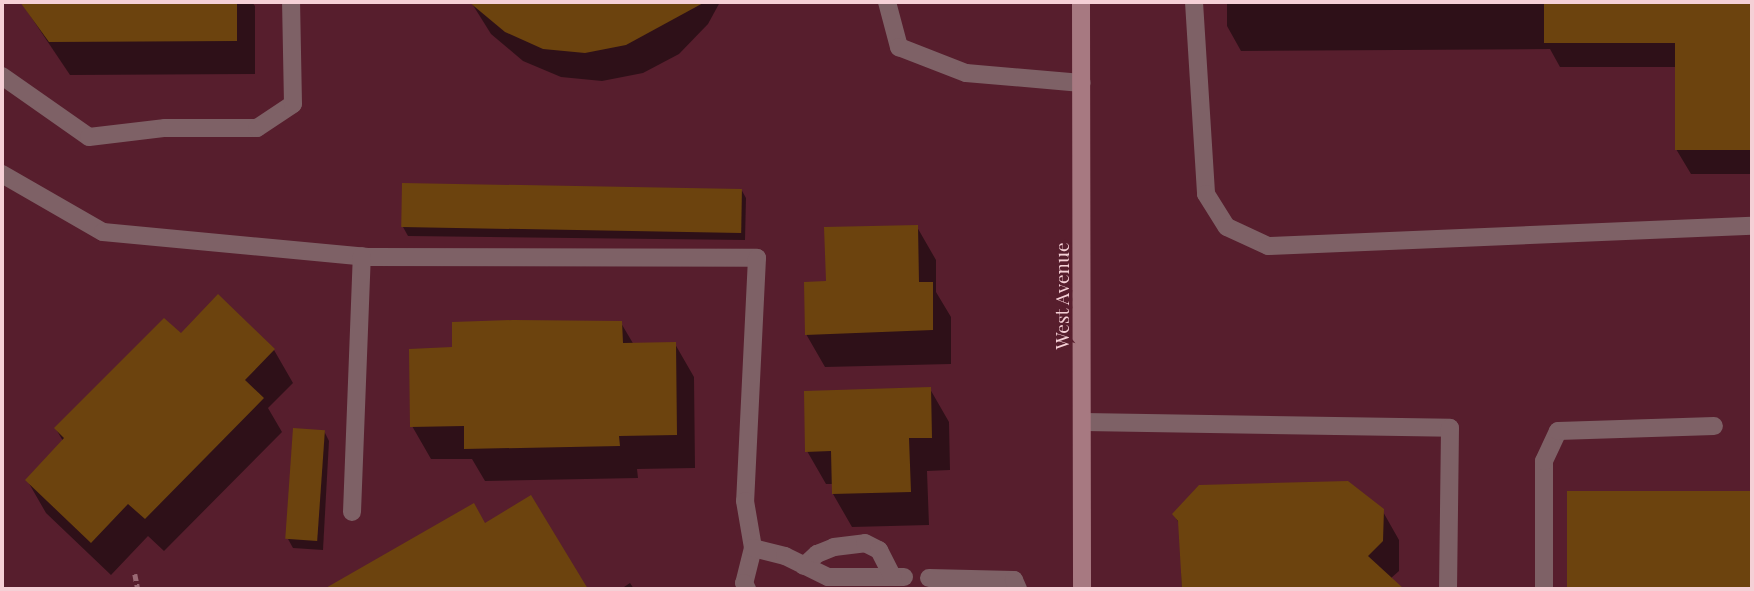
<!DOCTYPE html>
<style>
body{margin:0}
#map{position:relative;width:1754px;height:591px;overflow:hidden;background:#571e2d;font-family:"Playfair Display",serif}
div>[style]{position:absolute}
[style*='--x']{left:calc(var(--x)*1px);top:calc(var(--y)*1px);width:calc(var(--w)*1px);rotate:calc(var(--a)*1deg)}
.shadow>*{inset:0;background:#0007;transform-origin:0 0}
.building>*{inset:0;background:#6c430e;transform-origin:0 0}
.path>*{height:4.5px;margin-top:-2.25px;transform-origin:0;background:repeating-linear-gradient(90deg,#996974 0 7px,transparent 0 10.5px)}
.service>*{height:18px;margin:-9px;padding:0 9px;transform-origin:9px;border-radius:9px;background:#7e6166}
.secondary>*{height:18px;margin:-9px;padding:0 9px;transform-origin:9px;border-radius:9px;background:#a77981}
span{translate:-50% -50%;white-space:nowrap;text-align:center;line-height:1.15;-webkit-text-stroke:6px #571e2d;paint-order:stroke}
.street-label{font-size:19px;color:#f5d0d6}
.frame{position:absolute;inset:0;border:4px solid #f5d0d6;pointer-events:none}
</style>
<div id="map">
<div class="shadow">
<div style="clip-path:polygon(21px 2px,252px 2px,255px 6px,255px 74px,70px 75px)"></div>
<div style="clip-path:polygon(471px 2px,720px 2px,708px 24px,679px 54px,643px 73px,602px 81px,561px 77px,523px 61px,491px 34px)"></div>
<div style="clip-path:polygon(1227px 2px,1752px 2px,1752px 174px,1691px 174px,1676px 149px,1676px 67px,1560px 67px,1550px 49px,1241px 51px,1227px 26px)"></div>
<div style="clip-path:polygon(741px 189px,746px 198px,745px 240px,408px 236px,403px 227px)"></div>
<div style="clip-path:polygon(917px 227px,936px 260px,936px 292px,951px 317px,951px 364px,825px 367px,806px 334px,827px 283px)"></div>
<div style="clip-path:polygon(621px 323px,634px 345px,675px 344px,694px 377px,695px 468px,637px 469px,638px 478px,485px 481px,472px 459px,431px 459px,412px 426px,454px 349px)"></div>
<div style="clip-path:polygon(274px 350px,293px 383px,268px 408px,282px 432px,164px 551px,148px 536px,111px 575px,46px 513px,27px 480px,63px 441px,56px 429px)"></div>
<div style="clip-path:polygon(930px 389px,949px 422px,950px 470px,927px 471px,929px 525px,852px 527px,833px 494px,833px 484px,826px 484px,807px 451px)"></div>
<div style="clip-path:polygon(324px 431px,329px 441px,323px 550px,293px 548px,288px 539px)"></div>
<div style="left:1752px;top:493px;width:96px;height:184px;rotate:90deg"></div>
<div style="clip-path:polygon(530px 497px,586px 589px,345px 589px,340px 581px,485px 525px)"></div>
<div style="clip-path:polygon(1382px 510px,1399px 540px,1399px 571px,1390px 579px,1397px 589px,1182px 589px,1180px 525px,1174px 515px)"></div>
<div style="clip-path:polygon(630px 583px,634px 589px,621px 589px)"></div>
<div style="clip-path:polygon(264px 588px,265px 589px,208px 589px)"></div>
</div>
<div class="building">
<div style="clip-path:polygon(20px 2px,237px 2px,237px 41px,49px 42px)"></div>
<div style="clip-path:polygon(469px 2px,705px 2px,626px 45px,585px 53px,543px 49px,505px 32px)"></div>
<div style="clip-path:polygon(1544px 2px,1752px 2px,1752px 150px,1675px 150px,1675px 43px,1544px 43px)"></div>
<div style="left:402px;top:183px;width:340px;height:44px;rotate:1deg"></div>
<div style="clip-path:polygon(918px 225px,919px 282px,933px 282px,933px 330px,805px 335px,804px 282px,826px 281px,824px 227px)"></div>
<div style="clip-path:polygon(218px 294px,275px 349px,245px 380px,264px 398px,145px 519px,128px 504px,91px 543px,25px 480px,64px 438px,54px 428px,164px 318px,181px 333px)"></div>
<div style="clip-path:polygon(513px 320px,622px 321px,623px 343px,676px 342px,677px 435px,619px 436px,620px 446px,464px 449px,464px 426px,410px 427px,409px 349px,452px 347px,452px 322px)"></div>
<div style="clip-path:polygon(931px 387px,932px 438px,909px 438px,911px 492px,832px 494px,831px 451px,805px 452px,804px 391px)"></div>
<div style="left:293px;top:428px;width:32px;height:111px;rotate:4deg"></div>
<div style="clip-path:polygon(1348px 481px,1384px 509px,1383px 541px,1368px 556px,1404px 589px,1182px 589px,1178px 521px,1172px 514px,1199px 485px)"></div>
<div style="left:1752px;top:491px;width:98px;height:185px;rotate:90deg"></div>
<div style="clip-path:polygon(531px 495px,588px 589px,324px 589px,474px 503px,485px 523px)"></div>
</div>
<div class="path">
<div style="--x:135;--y:574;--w:15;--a:79"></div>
</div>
<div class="service">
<div style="--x:887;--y:2;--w:47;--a:75.1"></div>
<div style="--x:899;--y:47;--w:72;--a:21.2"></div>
<div style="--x:966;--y:73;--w:116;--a:4.9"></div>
<div style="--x:1194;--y:2;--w:192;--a:86.4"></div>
<div style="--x:1206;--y:194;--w:39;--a:58"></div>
<div style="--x:1227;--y:227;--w:45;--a:24.9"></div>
<div style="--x:1268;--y:246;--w:484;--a:-2.4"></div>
<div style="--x:2;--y:76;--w:106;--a:35"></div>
<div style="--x:89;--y:137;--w:77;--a:-6.8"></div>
<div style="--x:165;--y:128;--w:92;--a:0"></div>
<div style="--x:257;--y:128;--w:43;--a:-33.7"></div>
<div style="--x:293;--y:104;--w:102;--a:-91.1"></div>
<div style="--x:2;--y:174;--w:116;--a:29.9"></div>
<div style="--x:103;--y:232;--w:266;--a:5.4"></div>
<div style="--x:368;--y:257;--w:389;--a:0.1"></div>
<div style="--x:757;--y:258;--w:243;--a:92.8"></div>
<div style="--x:745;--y:501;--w:48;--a:80.3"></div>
<div style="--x:753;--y:548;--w:36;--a:104"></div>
<div style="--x:744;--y:583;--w:7;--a:63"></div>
<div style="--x:1084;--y:422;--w:366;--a:0.9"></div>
<div style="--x:1450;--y:428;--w:161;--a:90.7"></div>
<div style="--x:352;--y:512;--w:256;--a:-87.8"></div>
<div style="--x:753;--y:548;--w:33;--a:14"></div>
<div style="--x:785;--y:556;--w:48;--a:26"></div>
<div style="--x:828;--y:577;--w:76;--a:0"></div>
<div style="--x:804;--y:566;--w:18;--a:-43"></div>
<div style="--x:817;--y:554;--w:18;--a:-22"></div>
<div style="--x:834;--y:547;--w:31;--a:-7"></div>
<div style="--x:865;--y:543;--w:16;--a:27"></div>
<div style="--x:879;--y:550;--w:30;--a:63"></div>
<div style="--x:929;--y:578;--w:85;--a:1.3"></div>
<div style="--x:1014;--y:580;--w:10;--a:66"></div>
<div style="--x:1544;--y:589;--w:128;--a:-90"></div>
<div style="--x:1544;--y:461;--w:33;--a:-65"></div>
<div style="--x:1558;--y:431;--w:156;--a:-1.8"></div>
</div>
<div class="secondary">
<div style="--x:1081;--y:2;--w:587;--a:89.9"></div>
</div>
<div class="street-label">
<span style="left:1062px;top:296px;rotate:-90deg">West Avenue</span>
</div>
<div class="frame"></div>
</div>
